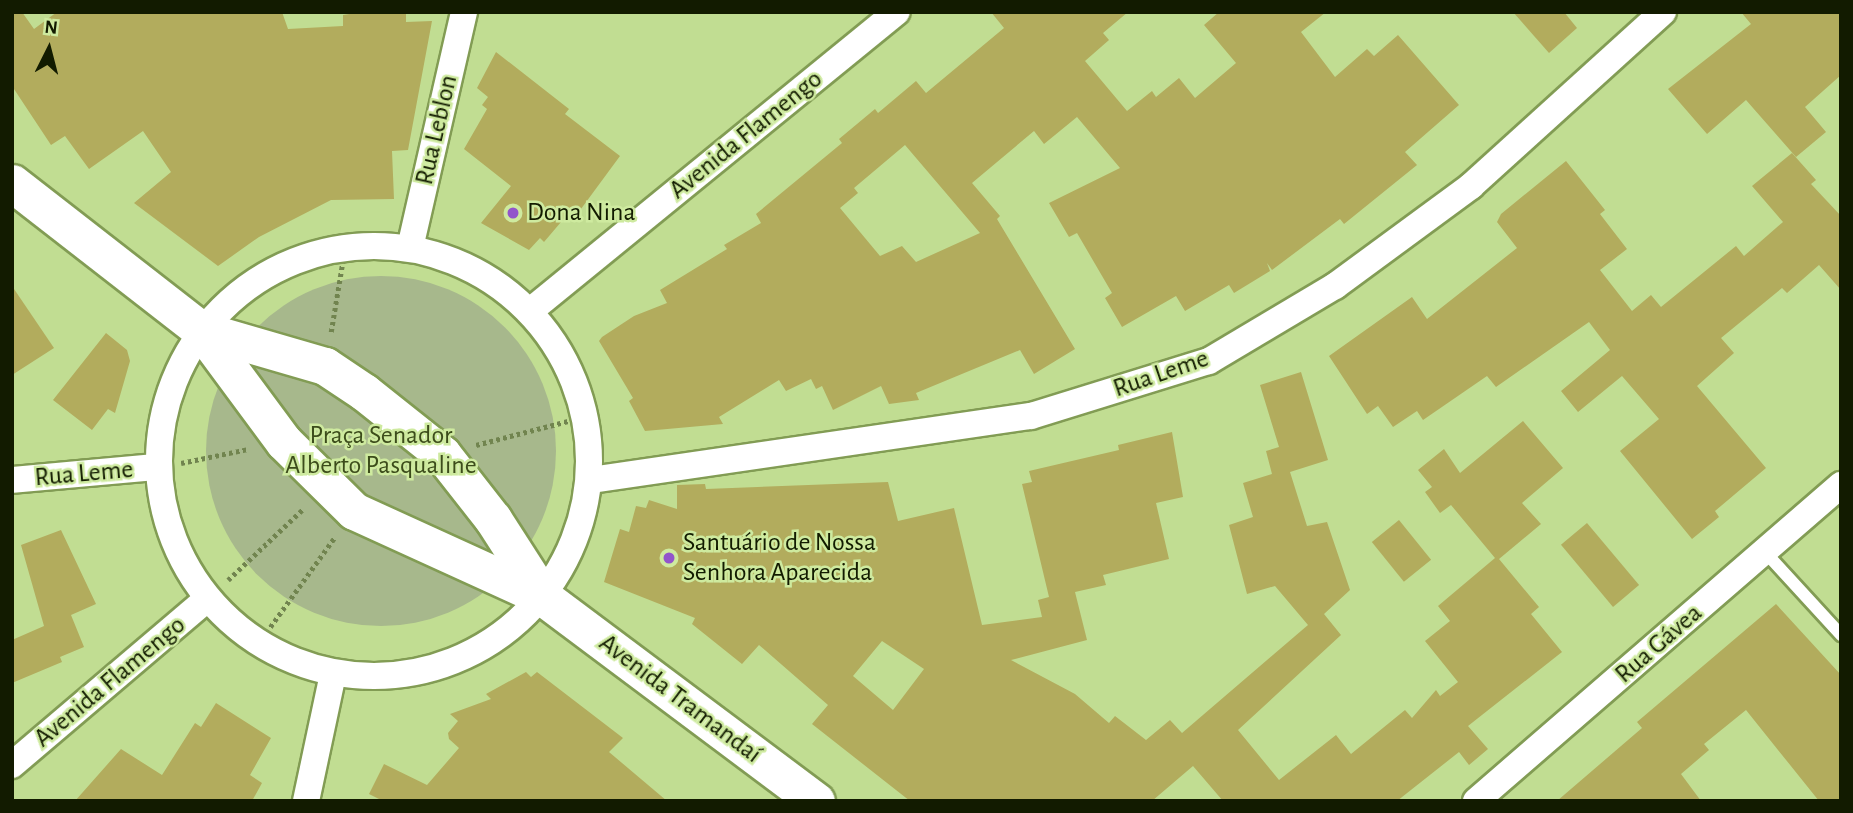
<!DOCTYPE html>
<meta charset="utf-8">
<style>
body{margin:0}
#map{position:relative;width:1853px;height:813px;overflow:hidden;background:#c1dd92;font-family:"Alegreya Sans",sans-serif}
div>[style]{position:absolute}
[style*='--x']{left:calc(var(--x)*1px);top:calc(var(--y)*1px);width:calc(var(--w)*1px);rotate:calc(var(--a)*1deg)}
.green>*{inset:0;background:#a7b88c}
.round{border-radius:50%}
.building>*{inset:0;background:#b2ac5d;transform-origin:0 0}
.path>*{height:4.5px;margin-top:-2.25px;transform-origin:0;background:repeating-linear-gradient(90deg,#71844f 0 3.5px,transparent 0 7px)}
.roads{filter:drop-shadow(2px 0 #829c54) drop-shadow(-2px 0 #829c54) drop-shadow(0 2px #829c54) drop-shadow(0 -2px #829c54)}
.service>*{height:12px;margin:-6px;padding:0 6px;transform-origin:6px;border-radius:6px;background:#fff}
.minor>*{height:26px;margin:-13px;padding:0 13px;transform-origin:13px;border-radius:13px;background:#fff}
.minor>.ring{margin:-13px;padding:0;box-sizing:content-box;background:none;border:26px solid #fff;border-radius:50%}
.secondary>*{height:37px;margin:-18.5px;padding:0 18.5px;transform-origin:18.5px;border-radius:18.5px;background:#fff}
.dots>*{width:19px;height:19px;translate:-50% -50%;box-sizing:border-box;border:4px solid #ceea9f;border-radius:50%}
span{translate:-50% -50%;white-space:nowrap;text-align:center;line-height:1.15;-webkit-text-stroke:5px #ceea9f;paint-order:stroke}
.street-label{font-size:26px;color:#121b00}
.poi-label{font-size:26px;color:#121b00}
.left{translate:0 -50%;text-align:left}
.park-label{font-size:26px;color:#3c4c1b}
.frame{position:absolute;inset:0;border:14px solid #121b00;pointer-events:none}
.north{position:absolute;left:14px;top:14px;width:70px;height:70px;-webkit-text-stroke:5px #ceea9f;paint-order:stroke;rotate:6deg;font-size:19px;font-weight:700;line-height:28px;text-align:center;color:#121b00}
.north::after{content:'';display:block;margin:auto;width:24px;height:32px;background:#121b00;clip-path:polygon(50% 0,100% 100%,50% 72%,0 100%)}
</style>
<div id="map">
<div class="green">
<div class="round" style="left:206px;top:276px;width:350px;height:350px"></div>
</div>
<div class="building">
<div style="clip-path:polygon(12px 12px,22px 12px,34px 29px,57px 12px,282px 12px,288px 29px,343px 26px,343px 15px,362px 12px,406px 12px,406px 22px,432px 21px,408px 150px,392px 151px,394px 199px,331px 200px,259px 237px,218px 266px,134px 203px,171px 172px,143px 131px,89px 169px,65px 136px,51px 145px,12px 86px)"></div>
<div style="clip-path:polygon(evenodd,991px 12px,1128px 12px,1103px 33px,1109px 40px,1085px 61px,1127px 111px,1152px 91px,1156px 97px,1179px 78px,1195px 98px,1236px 63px,1204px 25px,1219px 12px,1326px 12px,1301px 32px,1335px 77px,1367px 49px,1374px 56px,1398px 35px,1459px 105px,1405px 152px,1417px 165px,1344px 224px,1340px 219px,1272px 270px,1267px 263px,1270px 271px,1234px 293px,1229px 285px,1185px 311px,1176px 296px,1122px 327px,1105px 298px,1112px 293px,1077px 233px,1069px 237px,1049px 203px,1120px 168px,1077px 117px,1044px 144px,1034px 131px,972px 183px,1000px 216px,997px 219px,1075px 349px,1034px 374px,1020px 350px,916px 393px,919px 400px,889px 404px,881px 386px,833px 410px,822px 386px,816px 389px,811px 379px,786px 391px,779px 380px,719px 417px,723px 424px,645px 431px,629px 401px,633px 398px,599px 341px,602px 337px,634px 316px,667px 303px,660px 290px,727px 249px,724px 245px,761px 223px,756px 214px,842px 143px,839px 139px,875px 109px,878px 113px,916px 81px,926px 93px,1004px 28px,991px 12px,905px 145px,980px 233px,916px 262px,902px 246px,880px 256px,840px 208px,858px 193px,854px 188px,905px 145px)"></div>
<div style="clip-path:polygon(1513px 12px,1564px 12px,1577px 28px,1549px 53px)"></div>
<div style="clip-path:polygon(1741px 12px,1841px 12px,1841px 75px,1805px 107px,1826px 132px,1796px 157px,1746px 100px,1707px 134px,1668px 89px,1751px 24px)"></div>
<div style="clip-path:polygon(496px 52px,569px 109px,565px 114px,620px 156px,578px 213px,567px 215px,544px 242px,540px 238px,529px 250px,481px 223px,511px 186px,464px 149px,487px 109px,482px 105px,488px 97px,477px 88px)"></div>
<div style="clip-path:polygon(1792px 153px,1816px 180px,1811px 184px,1841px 216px,1841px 290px,1819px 265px,1787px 293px,1782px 288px,1721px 338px,1734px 353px,1697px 386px,1766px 468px,1715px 511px,1719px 517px,1692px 539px,1620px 451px,1659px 419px,1622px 376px,1578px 412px,1561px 391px,1610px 350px,1589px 322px,1496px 387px,1487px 376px,1423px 420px,1417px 411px,1393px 427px,1378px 406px,1367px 414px,1329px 356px,1412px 297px,1427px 319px,1517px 248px,1497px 222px,1501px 214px,1566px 161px,1605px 210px,1600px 214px,1627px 249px,1600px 270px,1632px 311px,1651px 295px,1661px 307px,1736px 246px,1744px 256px,1783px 222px,1752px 186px)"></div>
<div style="clip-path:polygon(12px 286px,54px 348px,12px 375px)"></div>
<div style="clip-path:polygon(106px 333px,127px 350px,130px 361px,115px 413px,108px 409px,92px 430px,53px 400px)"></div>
<div style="clip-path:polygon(evenodd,1301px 372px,1328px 460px,1290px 472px,1307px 526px,1327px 522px,1350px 590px,1324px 614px,1341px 635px,1238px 730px,1279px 780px,1336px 735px,1351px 754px,1405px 710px,1412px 718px,1436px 690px,1440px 696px,1458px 682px,1425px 641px,1450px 621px,1438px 606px,1495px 558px,1451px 505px,1440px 513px,1425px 492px,1432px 487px,1418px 470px,1444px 449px,1460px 473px,1523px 421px,1563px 468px,1522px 503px,1541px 524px,1499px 559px,1539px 607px,1531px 614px,1562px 652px,1468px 726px,1488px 749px,1469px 765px,1459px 752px,1397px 801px,1223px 801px,1193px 766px,1152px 801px,910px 801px,812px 724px,828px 705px,759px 645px,742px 664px,692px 624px,695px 618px,604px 582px,620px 529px,629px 532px,636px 506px,646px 508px,649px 500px,677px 509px,677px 485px,705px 484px,706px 489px,888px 482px,898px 521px,954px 508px,982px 625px,1042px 617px,1038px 600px,1049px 597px,1022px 484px,1032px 482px,1029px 471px,1119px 450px,1118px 445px,1172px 432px,1183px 497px,1156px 503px,1169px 559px,1103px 575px,1106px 585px,1075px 592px,1087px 640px,1011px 660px,1075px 694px,1109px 723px,1115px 716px,1146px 740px,1170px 720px,1182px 733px,1308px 625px,1275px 586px,1247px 594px,1229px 525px,1253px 517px,1243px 483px,1272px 474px,1266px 451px,1279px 447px,1260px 385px,1301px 372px,882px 641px,924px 669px,893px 710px,853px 676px,882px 641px)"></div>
<div style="left:1399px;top:520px;width:51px;height:35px;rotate:51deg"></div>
<div style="left:1587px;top:523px;width:81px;height:34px;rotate:50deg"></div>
<div style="clip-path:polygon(61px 530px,96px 604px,71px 615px,84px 647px,60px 657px,62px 662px,12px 683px,12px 640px,44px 626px,21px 545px)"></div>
<div style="clip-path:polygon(1776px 604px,1841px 675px,1841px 801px,1819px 801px,1746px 710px,1704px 744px,1709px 750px,1681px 774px,1701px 801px,1557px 801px,1642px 728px,1637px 722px)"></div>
<div style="clip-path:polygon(526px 672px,531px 677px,537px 672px,623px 738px,609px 752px,667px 801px,383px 801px,369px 794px,384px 764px,427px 785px,459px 748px,449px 739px,448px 733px,458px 721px,450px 714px,491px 699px,486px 694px)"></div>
<div style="clip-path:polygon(216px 703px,271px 738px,250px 775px,262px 783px,252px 801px,75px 801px,121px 749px,162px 775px,195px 723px,201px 727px)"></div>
</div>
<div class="path">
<div style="--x:331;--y:332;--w:86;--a:-80.6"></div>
<div style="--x:476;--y:445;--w:115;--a:-14.6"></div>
<div style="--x:181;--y:463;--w:68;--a:-11.8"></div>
<div style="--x:228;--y:580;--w:103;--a:-43.4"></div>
<div style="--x:258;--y:644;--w:132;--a:-54.3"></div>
</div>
<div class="roads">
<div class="service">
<div style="--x:1765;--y:552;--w:113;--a:47.5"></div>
</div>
<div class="minor">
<div class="ring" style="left:159px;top:246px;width:404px;height:404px"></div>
<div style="--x:410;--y:248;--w:242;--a:-77.1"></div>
<div style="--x:530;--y:311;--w:473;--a:-39.2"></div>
<div style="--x:12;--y:480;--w:145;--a:-5.2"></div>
<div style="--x:591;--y:480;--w:445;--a:-8.3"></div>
<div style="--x:1031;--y:416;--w:186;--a:-17.2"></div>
<div style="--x:1209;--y:361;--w:147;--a:-30.8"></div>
<div style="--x:1335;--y:286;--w:169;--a:-36.3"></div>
<div style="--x:1471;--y:186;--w:259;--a:-42.2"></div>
<div style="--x:12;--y:765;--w:256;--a:-40.4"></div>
<div style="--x:306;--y:801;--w:130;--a:-78"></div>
<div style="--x:1476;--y:801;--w:483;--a:-40.9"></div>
</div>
<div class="secondary">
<div style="--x:12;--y:183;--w:239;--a:37.9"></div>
<div style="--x:201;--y:330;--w:139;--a:53.5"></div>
<div style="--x:284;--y:442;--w:98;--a:44.6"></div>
<div style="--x:354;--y:511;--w:208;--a:24.5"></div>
<div style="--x:543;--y:597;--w:341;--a:36.8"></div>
<div style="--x:201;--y:330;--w:129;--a:16.2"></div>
<div style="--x:325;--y:366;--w:47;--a:33.7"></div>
<div style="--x:364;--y:392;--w:100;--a:38.5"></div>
<div style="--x:442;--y:454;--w:83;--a:51.9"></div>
<div style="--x:493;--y:519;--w:93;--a:57.3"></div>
</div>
</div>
<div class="dots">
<div style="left:513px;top:213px;background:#9255cb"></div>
<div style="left:669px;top:558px;background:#9255cb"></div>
</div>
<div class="street-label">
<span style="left:437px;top:130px;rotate:-77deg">Rua Leblon</span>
<span style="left:746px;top:135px;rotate:-39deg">Avenida Flamengo</span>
<span style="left:1161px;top:374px;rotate:-19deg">Rua Leme</span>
<span style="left:84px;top:474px;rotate:-5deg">Rua Leme</span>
<span style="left:1659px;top:644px;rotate:-41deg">Rua Gávea</span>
<span style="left:110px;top:682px;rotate:-40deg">Avenida Flamengo</span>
<span style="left:680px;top:699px;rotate:37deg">Avenida Tramandaí</span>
</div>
<div class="poi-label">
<span class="left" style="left:527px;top:213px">Dona Nina</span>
<span class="left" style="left:683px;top:558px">Santuário de Nossa<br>Senhora Aparecida</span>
</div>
<div class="park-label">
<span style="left:381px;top:451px">Praça Senador<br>Alberto Pasqualine</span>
</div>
<div class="frame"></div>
<div class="north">N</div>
</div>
